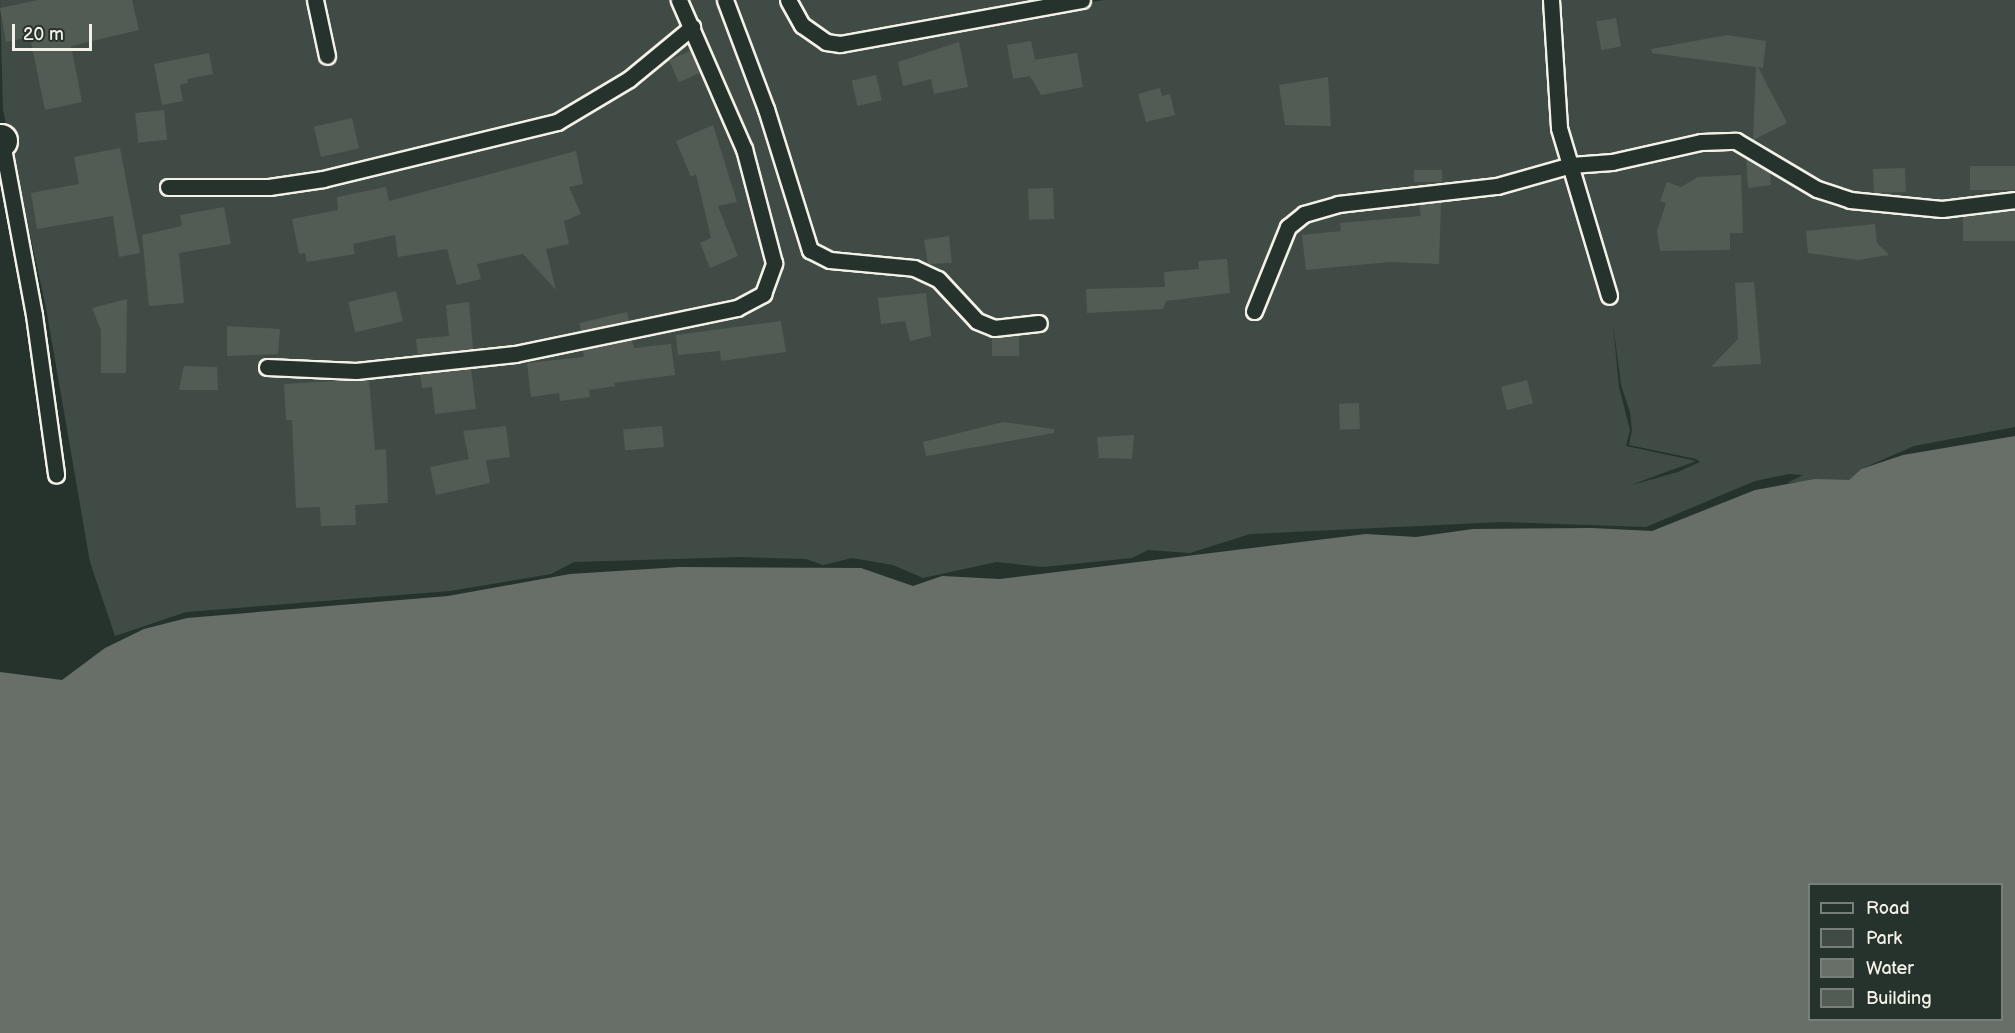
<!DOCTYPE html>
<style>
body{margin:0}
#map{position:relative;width:2015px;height:1033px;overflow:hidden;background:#26332d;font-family:"Balsamiq Sans",sans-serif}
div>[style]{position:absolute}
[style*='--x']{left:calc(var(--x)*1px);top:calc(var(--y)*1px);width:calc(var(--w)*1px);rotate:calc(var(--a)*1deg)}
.green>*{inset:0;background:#414b45}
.water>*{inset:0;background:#676f68}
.building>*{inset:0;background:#525c55;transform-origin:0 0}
.roads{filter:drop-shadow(2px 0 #f4f1e8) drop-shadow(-2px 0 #f4f1e8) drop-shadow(0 2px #f4f1e8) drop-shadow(0 -2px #f4f1e8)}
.lane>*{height:15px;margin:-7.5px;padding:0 7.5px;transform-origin:7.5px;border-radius:7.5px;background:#26332d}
.street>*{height:32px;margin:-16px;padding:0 16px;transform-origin:16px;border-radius:16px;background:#26332d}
span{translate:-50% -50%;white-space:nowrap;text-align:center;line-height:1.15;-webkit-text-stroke:5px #26332d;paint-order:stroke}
.legend{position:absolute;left:1808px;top:883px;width:195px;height:138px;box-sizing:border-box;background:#26332d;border:2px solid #787f78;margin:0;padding:8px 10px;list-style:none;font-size:18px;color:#f4f1e8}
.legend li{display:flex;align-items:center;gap:12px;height:30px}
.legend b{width:30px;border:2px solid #787f78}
.scale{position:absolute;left:12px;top:24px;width:80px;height:27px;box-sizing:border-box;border:3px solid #f4f1e8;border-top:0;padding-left:8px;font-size:18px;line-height:21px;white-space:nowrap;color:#f4f1e8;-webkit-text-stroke:4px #26332d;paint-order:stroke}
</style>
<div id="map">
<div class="green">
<div style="clip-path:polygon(evenodd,0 0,782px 0,840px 49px,1104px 0,2015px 0,2015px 427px,1914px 446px,1861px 469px,1849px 480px,1787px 483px,1803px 475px,1789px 474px,1755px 481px,1646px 527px,1502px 522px,1250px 534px,1190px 553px,1148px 550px,1132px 558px,1043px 567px,996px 562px,923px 578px,893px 565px,852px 558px,823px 565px,806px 559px,740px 557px,574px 562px,551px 574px,450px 591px,186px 612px,115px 636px,90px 562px,46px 308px,3px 110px,0 0,1613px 324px,1621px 385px,1630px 412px,1632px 430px,1629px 445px,1696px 459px,1700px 462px,1678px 472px,1628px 486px,1696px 461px,1626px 446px,1630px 430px,1619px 387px,1613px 324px)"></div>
<div style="clip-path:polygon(794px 0,1067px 0,830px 38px,812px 25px)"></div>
</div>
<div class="water">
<div style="clip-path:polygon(evenodd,2015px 436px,2015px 1033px,0 1033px,0 672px,62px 680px,105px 648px,144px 629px,187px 618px,448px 596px,570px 574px,680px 567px,861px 568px,913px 586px,942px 576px,1000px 579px,1366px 534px,1416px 537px,1473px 529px,1592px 528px,1652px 531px,1755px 490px,1815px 479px,1849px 480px,1861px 469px,1903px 455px,2015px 436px,1810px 884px,2002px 884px,2002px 1020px,1810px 1020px,1810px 884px)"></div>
</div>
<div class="building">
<div style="clip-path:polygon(38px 0,132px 0,139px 30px,71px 46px,82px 102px,45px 110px,30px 37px,6px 42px,0 8px)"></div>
<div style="left:1616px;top:18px;width:29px;height:20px;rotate:80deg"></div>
<div style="clip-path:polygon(1727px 35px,1766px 41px,1763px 68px,1758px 67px,1787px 123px,1753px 140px,1756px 67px,1652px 53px,1651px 49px)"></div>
<div style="clip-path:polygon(1031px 41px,1035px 60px,1077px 53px,1083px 87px,1041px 95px,1030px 76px,1013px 79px,1007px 45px)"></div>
<div style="clip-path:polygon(959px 42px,968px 87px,934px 94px,931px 79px,903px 86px,898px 62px)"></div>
<div style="left:690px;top:51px;width:24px;height:23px;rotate:66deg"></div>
<div style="clip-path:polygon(209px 53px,213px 74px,187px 79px,188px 83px,180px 85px,183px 101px,162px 105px,154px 64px)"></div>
<div style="left:876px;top:75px;width:26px;height:25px;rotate:77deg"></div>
<div style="clip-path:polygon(1328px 77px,1331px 126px,1285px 125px,1279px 85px)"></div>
<div style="clip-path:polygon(1160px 88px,1162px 96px,1170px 94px,1175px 115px,1146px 122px,1138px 94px)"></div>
<div style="left:164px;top:110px;width:30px;height:29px;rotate:84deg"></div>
<div style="left:352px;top:118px;width:31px;height:39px;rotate:77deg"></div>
<div style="clip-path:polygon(713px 125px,737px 202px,718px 206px,738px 256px,710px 268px,700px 243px,711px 238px,696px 174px,691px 177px,676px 141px)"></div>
<div style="clip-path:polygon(120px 148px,140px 253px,119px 257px,113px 216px,37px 229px,31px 193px,79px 184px,74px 157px)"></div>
<div style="clip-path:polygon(576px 151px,583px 184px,569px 187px,581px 214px,564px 221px,569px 244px,546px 249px,556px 290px,523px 254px,477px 264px,481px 279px,457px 285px,447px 249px,398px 257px,395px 235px,353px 244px,355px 254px,307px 262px,305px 253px,299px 254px,292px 219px,338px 210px,337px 197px,386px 187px,389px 201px)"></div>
<div style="clip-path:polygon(1746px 158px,1770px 173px,1771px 185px,1748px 188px)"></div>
<div style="left:2015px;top:166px;width:24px;height:45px;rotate:90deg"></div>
<div style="left:1905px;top:168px;width:24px;height:32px;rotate:88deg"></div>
<div style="left:1442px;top:170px;width:12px;height:28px;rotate:90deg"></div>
<div style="clip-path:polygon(1741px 175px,1743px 233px,1730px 233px,1730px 250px,1660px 251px,1657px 231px,1666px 203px,1660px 201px,1667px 182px,1681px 187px,1698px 177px)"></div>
<div style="left:1053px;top:188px;width:31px;height:25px;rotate:88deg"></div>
<div style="clip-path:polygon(1441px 202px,1439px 264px,1390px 262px,1306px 270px,1302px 235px,1341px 231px,1340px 223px,1421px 216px,1419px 205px)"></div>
<div style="clip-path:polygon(224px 207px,231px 244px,179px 253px,184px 303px,149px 306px,142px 235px,182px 226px,180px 215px)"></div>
<div style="left:2015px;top:210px;width:31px;height:52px;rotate:90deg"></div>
<div style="clip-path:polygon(1875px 224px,1877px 243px,1889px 255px,1858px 260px,1808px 253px,1806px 231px)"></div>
<div style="clip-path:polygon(949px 236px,952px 263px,928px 264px,924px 240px)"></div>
<div style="clip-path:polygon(1227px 259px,1230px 293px,1166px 301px,1163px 309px,1087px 313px,1086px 289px,1165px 287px,1164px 272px,1199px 269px,1198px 261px)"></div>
<div style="clip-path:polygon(1754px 282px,1761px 364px,1711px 367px,1738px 339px,1735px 283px)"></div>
<div style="left:396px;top:291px;width:31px;height:49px;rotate:77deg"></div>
<div style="clip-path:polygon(926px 293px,931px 336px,910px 341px,905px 321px,881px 324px,878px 298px)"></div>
<div style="clip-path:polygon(127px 299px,126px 373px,101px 373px,101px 330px,92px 308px)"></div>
<div style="clip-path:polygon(469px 302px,473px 349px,418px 355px,416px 339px,449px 336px,446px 305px)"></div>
<div style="left:627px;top:312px;width:9px;height:49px;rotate:77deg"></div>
<div style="clip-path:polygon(781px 321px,786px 352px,721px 361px,720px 351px,678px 355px,676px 335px)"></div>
<div style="clip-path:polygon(227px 326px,280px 329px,278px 354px,227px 356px)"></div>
<div style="left:1019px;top:335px;width:21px;height:27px;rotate:90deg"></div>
<div style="clip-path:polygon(632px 340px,634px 348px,671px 344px,675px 375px,614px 383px,615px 386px,589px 390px,590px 397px,560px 401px,559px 393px,531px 397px,527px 363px,584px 357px,583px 350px)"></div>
<div style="clip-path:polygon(184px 366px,217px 367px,218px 390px,179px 390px)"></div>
<div style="clip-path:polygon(471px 368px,476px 409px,435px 414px,432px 387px,422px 388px,420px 374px)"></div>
<div style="clip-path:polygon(369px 379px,375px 450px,386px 449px,388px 503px,355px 505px,356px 525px,321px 526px,320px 507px,296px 508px,292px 420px,286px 420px,284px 384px)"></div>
<div style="left:1527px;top:380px;width:24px;height:27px;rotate:75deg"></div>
<div style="left:1359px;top:403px;width:26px;height:20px;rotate:88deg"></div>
<div style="clip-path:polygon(1003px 422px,1054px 429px,1054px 433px,926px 456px,923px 442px)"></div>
<div style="clip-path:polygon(506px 426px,510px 457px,486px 460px,490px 483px,436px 495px,430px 467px,469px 459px,463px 431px)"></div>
<div style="left:662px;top:426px;width:21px;height:39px;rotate:85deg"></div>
<div style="clip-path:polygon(1134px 435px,1132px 459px,1099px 458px,1097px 437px)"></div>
</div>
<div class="roads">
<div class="lane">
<div style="--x:315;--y:0;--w:57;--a:77.9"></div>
<div style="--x:725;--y:0;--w:116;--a:69.4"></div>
<div style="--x:766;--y:109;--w:148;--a:72.7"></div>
<div style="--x:810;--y:250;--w:22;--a:27"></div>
<div style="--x:830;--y:260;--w:84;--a:5.4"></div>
<div style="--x:914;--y:268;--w:26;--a:25"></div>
<div style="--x:938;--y:279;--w:57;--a:47.1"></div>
<div style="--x:977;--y:321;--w:18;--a:22"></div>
<div style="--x:994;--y:328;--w:45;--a:-6.3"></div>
<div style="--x:788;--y:0;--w:29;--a:61"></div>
<div style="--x:802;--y:25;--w:29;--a:35"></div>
<div style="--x:826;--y:42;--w:14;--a:8"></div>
<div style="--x:840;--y:44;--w:246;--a:-10.3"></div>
<div style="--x:1551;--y:0;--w:128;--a:86.4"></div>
<div style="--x:1559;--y:128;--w:175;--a:73.4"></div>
<div style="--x:1;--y:137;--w:181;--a:79.5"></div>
<div style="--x:34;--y:315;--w:161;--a:82.1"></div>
<div style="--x:168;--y:187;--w:101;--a:0"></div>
<div style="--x:269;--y:187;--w:55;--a:-8.4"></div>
<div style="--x:323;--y:179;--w:241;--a:-13.7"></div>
<div style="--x:557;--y:122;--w:84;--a:-30.8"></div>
<div style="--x:629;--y:79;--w:82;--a:-39.5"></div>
<div style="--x:1254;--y:311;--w:91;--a:-68"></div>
<div style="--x:1288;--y:227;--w:21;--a:-39"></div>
<div style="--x:1304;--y:214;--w:35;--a:-16"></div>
<div style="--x:1338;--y:204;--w:160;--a:-6.5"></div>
<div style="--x:1497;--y:186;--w:77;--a:-15.8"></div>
<div style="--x:1571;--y:165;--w:41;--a:-4.2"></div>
<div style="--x:1612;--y:162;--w:91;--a:-12.7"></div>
<div style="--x:1701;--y:142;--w:35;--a:-2"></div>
<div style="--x:1736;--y:141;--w:94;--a:30.7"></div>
<div style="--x:1817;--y:189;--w:35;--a:18"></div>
<div style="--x:1850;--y:200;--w:92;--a:5.6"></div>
<div style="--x:1942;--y:209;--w:74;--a:-7"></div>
<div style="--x:267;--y:367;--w:89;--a:2.6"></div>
<div style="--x:356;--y:371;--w:160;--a:-6.1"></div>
<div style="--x:515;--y:354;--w:227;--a:-11.7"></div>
<div style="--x:737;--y:308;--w:30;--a:-28"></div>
<div style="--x:763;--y:294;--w:33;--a:-70"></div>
<div style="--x:774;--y:263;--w:118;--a:-104.7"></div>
<div style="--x:744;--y:149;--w:163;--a:-113.6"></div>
</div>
<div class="street">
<div style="--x:0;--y:141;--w:1;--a:0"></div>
</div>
</div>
<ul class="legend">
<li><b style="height:8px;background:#26332d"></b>Road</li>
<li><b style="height:16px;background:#414b45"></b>Park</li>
<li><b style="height:16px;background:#676f68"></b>Water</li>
<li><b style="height:16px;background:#525c55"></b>Building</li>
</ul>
<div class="scale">20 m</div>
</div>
